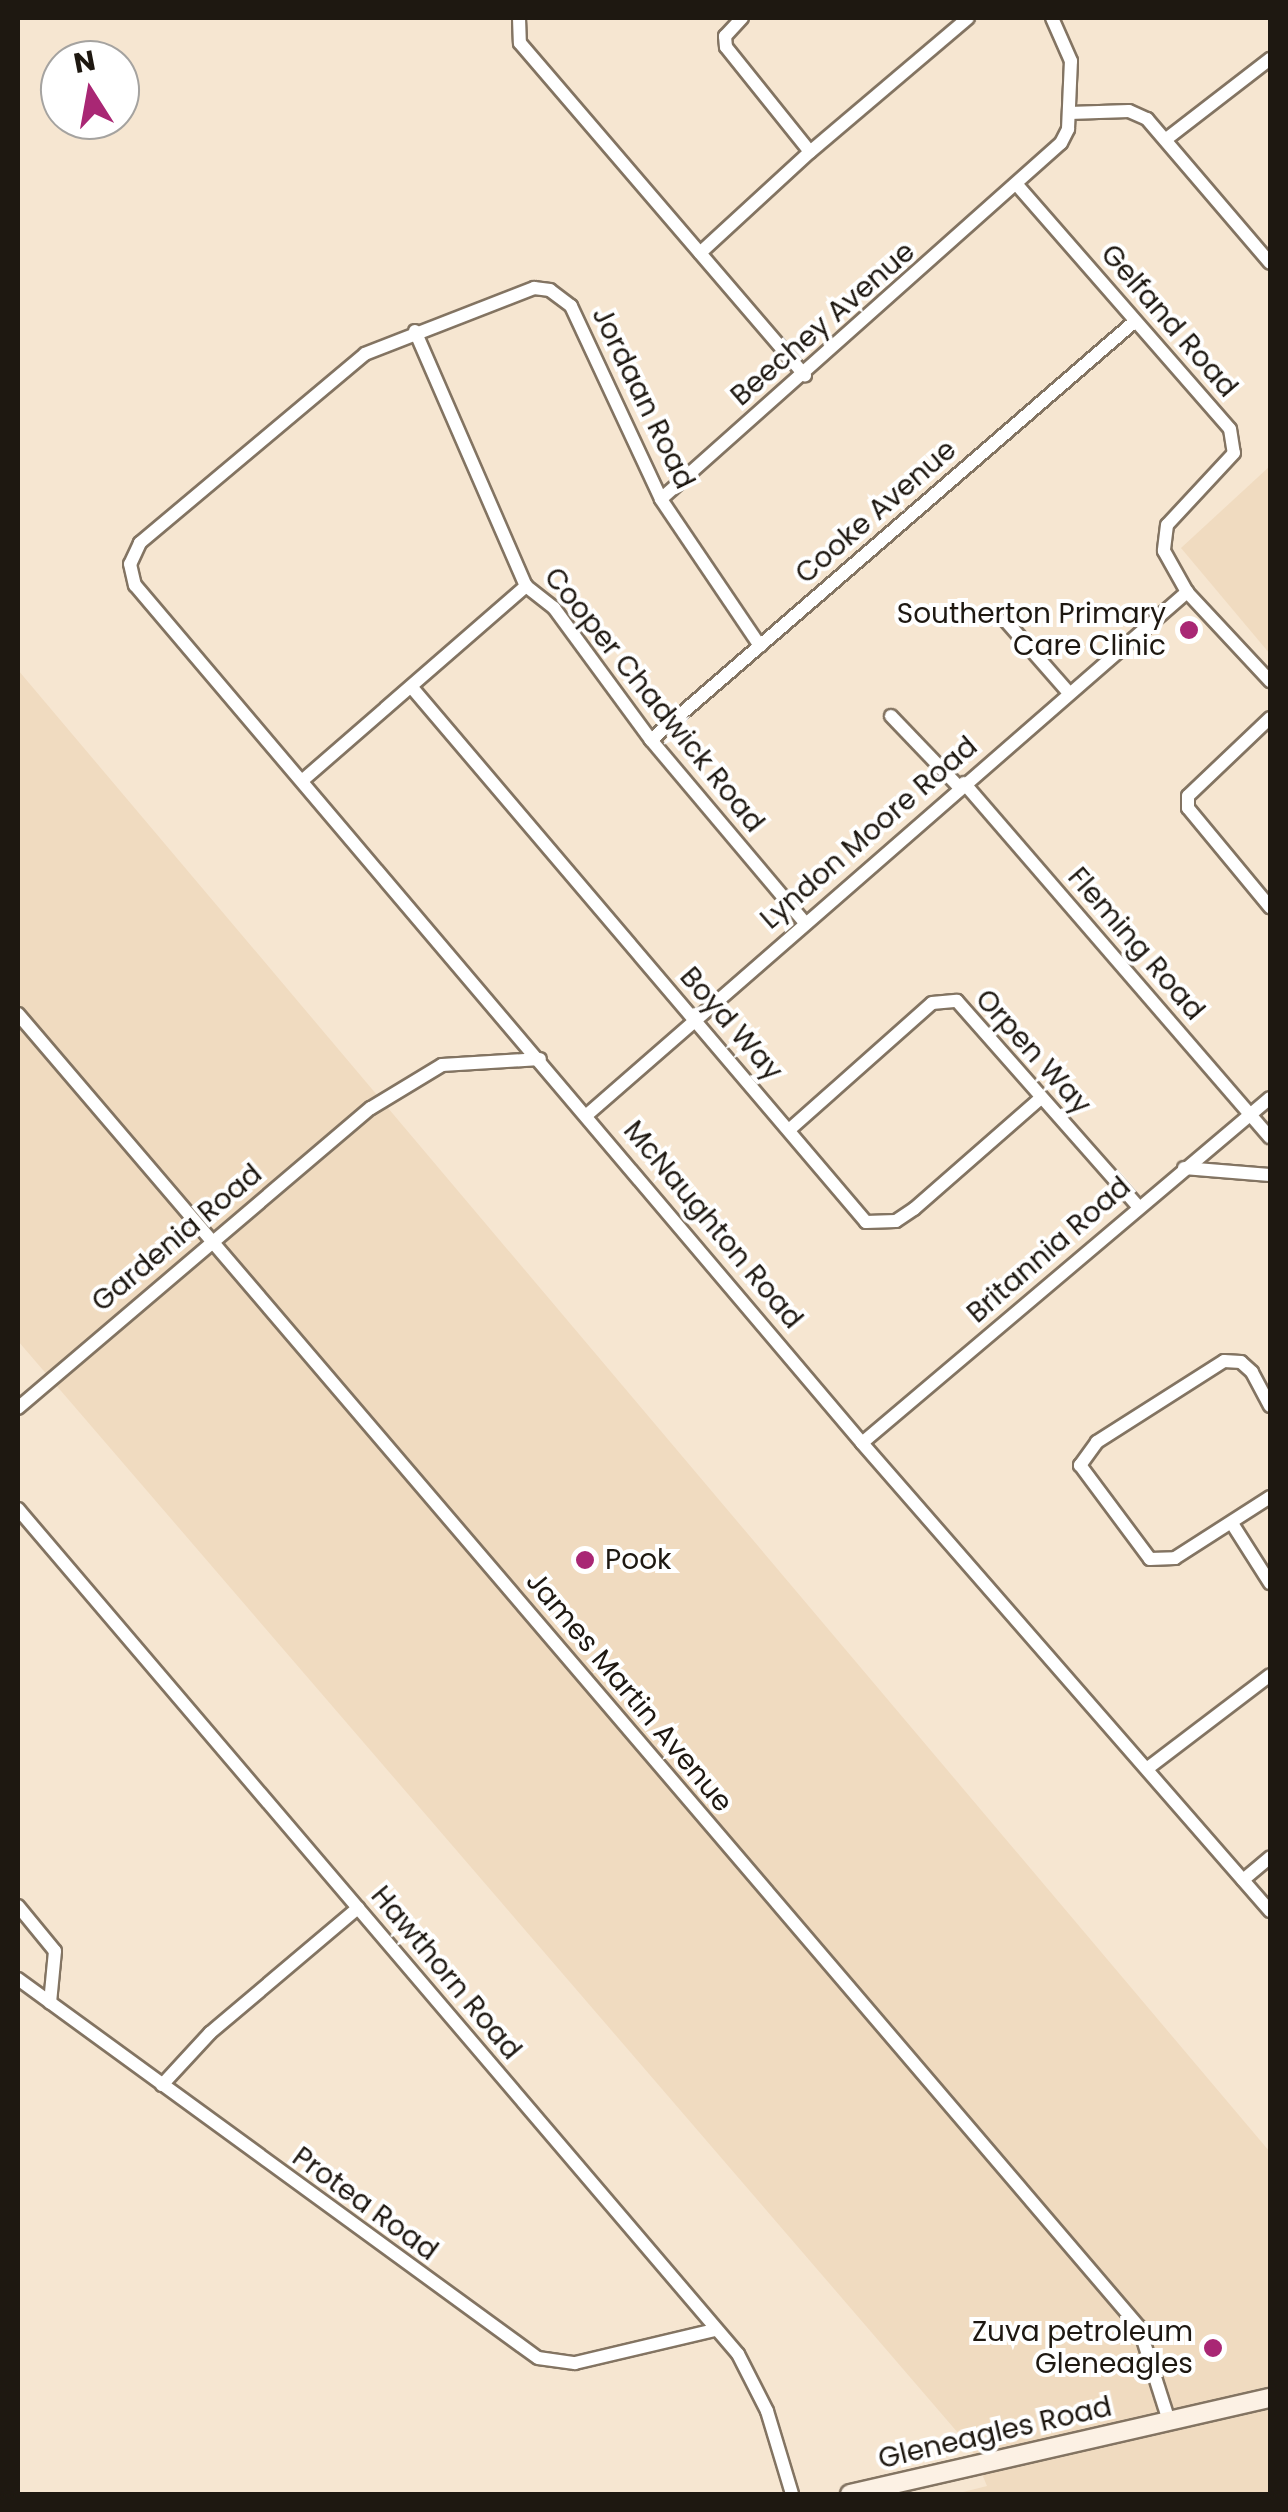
<!DOCTYPE html>
<style>
body{margin:0}
#map{position:relative;width:1288px;height:2512px;overflow:hidden;background:#f6e6d1;font-family:Poppins,sans-serif}
div>[style]{position:absolute}
[style*='--x']{left:calc(var(--x)*1px);top:calc(var(--y)*1px);width:calc(var(--w)*1px);rotate:calc(var(--a)*1deg)}
.built>*{inset:0;background:#f0dbc0}
.roads{filter:drop-shadow(2px 0 #837462) drop-shadow(-2px 0 #837462) drop-shadow(0 2px #837462) drop-shadow(0 -2px #837462)}
.street>*{height:12px;margin:-6px;padding:0 6px;transform-origin:6px;border-radius:6px;background:#fff}
.secondary>*{height:18px;margin:-9px;padding:0 9px;transform-origin:9px;border-radius:9px;background:#fcf1e4}
.dots>*{width:28px;height:28px;translate:-50% -50%;box-sizing:border-box;border:5px solid #fff;border-radius:50%}
span{translate:-50% -50%;white-space:nowrap;text-align:center;line-height:1.15;-webkit-text-stroke:8px #fff;paint-order:stroke}
.street-label{font-size:28px;color:#1e1811}
.poi-label{font-size:28px;color:#1e1811}
.right{translate:-100% -50%;text-align:right}
.left{translate:0 -50%;text-align:left}
.frame{position:absolute;inset:0;border:20px solid #1e1811;pointer-events:none}
.north{position:absolute;left:40px;top:40px;width:100px;height:100px;box-sizing:border-box;background:#fff;border:2px solid #a5a3a0;border-radius:50%;rotate:349deg;font-size:28px;font-weight:700;line-height:40px;text-align:center;color:#1e1811}
.north::after{content:'';display:block;margin:auto;width:35px;height:45px;background:#a92774;clip-path:polygon(50% 0,100% 100%,50% 72%,0 100%)}
</style>
<div id="map">
<div class="built">
<div style="clip-path:polygon(1270px 466px,1270px 654px,1181px 548px)"></div>
<div style="clip-path:polygon(18px 670px,1270px 2152px,1270px 2494px,955px 2494px,987px 2486px,971px 2448px,18px 1341px)"></div>
</div>
<div class="roads">
<div class="street">
<div style="--x:519;--y:18;--w:25;--a:88"></div>
<div style="--x:520;--y:43;--w:438;--a:49.4"></div>
<div style="--x:742;--y:18;--w:25;--a:133"></div>
<div style="--x:725;--y:36;--w:11;--a:85"></div>
<div style="--x:726;--y:47;--w:134;--a:51.3"></div>
<div style="--x:810;--y:152;--w:207;--a:-40.3"></div>
<div style="--x:1069;--y:113;--w:60;--a:-1.9"></div>
<div style="--x:1129;--y:111;--w:20;--a:24"></div>
<div style="--x:1147;--y:119;--w:189;--a:49.5"></div>
<div style="--x:1169;--y:137;--w:128;--a:-37.7"></div>
<div style="--x:1018;--y:186;--w:322;--a:48.9"></div>
<div style="--x:1230;--y:429;--w:24;--a:81"></div>
<div style="--x:1234;--y:453;--w:98;--a:132.9"></div>
<div style="--x:1167;--y:525;--w:26;--a:97"></div>
<div style="--x:1164;--y:551;--w:47;--a:60.7"></div>
<div style="--x:1187;--y:592;--w:122;--a:47"></div>
<div style="--x:700;--y:253;--w:149;--a:-42.6"></div>
<div style="--x:415;--y:331;--w:278;--a:66.5"></div>
<div style="--x:526;--y:586;--w:36;--a:38"></div>
<div style="--x:554;--y:608;--w:164;--a:53.7"></div>
<div style="--x:651;--y:740;--w:238;--a:49.9"></div>
<div style="--x:661;--y:499;--w:535;--a:-41.67"></div>
<div style="--x:1061;--y:143;--w:16;--a:-63"></div>
<div style="--x:1068;--y:129;--w:68;--a:-87.5"></div>
<div style="--x:1071;--y:61;--w:47;--a:-113.8"></div>
<div style="--x:1006;--y:621;--w:96;--a:48.8"></div>
<div style="--x:760;--y:646;--w:177;--a:-124"></div>
<div style="--x:661;--y:499;--w:213;--a:-115"></div>
<div style="--x:571;--y:306;--w:26;--a:-143"></div>
<div style="--x:550;--y:290;--w:16;--a:-173"></div>
<div style="--x:534;--y:288;--w:181;--a:158.7"></div>
<div style="--x:365;--y:354;--w:294;--a:140"></div>
<div style="--x:140;--y:543;--w:23;--a:115"></div>
<div style="--x:130;--y:564;--w:22;--a:77"></div>
<div style="--x:135;--y:585;--w:1125;--a:49.72"></div>
<div style="--x:862;--y:1443;--w:621;--a:48.92"></div>
<div style="--x:414;--y:690;--w:698;--a:49.65"></div>
<div style="--x:866;--y:1222;--w:30;--a:-2"></div>
<div style="--x:896;--y:1221;--w:22;--a:-34"></div>
<div style="--x:914;--y:1209;--w:169;--a:-41.2"></div>
<div style="--x:891;--y:716;--w:98;--a:46.2"></div>
<div style="--x:1270;--y:718;--w:113;--a:136.4"></div>
<div style="--x:1188;--y:796;--w:12;--a:90"></div>
<div style="--x:1188;--y:808;--w:129;--a:50.4"></div>
<div style="--x:651;--y:740;--w:639;--a:-40.87"></div>
<div style="--x:303;--y:780;--w:296;--a:-41"></div>
<div style="--x:964;--y:783;--w:468;--a:49.2"></div>
<div style="--x:18;--y:1014;--w:1726;--a:49.51"></div>
<div style="--x:1139;--y:2327;--w:99;--a:72.3"></div>
<div style="--x:588;--y:1114;--w:795;--a:-41.07"></div>
<div style="--x:789;--y:1130;--w:191;--a:-41.6"></div>
<div style="--x:932;--y:1003;--w:25;--a:-5"></div>
<div style="--x:957;--y:1001;--w:273;--a:48.6"></div>
<div style="--x:1184;--y:1168;--w:86;--a:4.7"></div>
<div style="--x:1270;--y:1406;--w:38;--a:-118"></div>
<div style="--x:1252;--y:1372;--w:15;--a:-138"></div>
<div style="--x:1241;--y:1362;--w:17;--a:-177"></div>
<div style="--x:1224;--y:1361;--w:151;--a:147.5"></div>
<div style="--x:1097;--y:1442;--w:29;--a:126"></div>
<div style="--x:1080;--y:1465;--w:117;--a:53.3"></div>
<div style="--x:1150;--y:1559;--w:25;--a:-2"></div>
<div style="--x:1175;--y:1558;--w:113;--a:-32.7"></div>
<div style="--x:18;--y:1408;--w:463;--a:-40.4"></div>
<div style="--x:371;--y:1108;--w:83;--a:-31.2"></div>
<div style="--x:442;--y:1065;--w:98;--a:-3.5"></div>
<div style="--x:862;--y:1443;--w:534;--a:-40.22"></div>
<div style="--x:18;--y:1509;--w:1110;--a:49.57"></div>
<div style="--x:738;--y:2354;--w:64;--a:63"></div>
<div style="--x:767;--y:2411;--w:87;--a:73.2"></div>
<div style="--x:1233;--y:1525;--w:69;--a:57.5"></div>
<div style="--x:1148;--y:1768;--w:153;--a:-37.3"></div>
<div style="--x:1243;--y:1880;--w:35;--a:-40"></div>
<div style="--x:18;--y:1906;--w:58;--a:50.6"></div>
<div style="--x:55;--y:1951;--w:52;--a:95.5"></div>
<div style="--x:18;--y:1979;--w:643;--a:36.09"></div>
<div style="--x:538;--y:2358;--w:37;--a:8"></div>
<div style="--x:575;--y:2363;--w:144;--a:-13.3"></div>
<div style="--x:162;--y:2085;--w:71;--a:-47.3"></div>
<div style="--x:210;--y:2033;--w:194;--a:-40.2"></div>
</div>
<div class="secondary">
<div style="--x:850;--y:2494;--w:431;--a:-12.9"></div>
</div>
</div>
<div class="dots">
<div style="left:1189px;top:630px;background:#a92774"></div>
<div style="left:585px;top:1560px;background:#a92774"></div>
<div style="left:1213px;top:2348px;background:#a92774"></div>
</div>
<div class="street-label">
<span style="left:1169px;top:321px;rotate:49deg">Gelfand Road</span>
<span style="left:823px;top:324px;rotate:-41deg">Beechey Avenue</span>
<span style="left:643px;top:398px;rotate:64deg">Jordaan Road</span>
<span style="left:876px;top:512px;rotate:-41deg">Cooke Avenue</span>
<span style="left:654px;top:700px;rotate:51deg">Cooper Chadwick Road</span>
<span style="left:869px;top:833px;rotate:-41deg">Lyndon Moore Road</span>
<span style="left:1136px;top:944px;rotate:49deg">Fleming Road</span>
<span style="left:731px;top:1024px;rotate:49deg">Boyd Way</span>
<span style="left:1033px;top:1052px;rotate:48deg">Orpen Way</span>
<span style="left:713px;top:1225px;rotate:50deg">McNaughton Road</span>
<span style="left:177px;top:1238px;rotate:-40deg">Gardenia Road</span>
<span style="left:1049px;top:1250px;rotate:-41deg">Britannia Road</span>
<span style="left:629px;top:1692px;rotate:50deg">James Martin Avenue</span>
<span style="left:446px;top:1973px;rotate:50deg">Hawthorn Road</span>
<span style="left:365px;top:2204px;rotate:36deg">Protea Road</span>
<span style="left:995px;top:2433px;rotate:-13deg">Gleneagles Road</span>
</div>
<div class="poi-label">
<span class="right" style="left:1166px;top:630px">Southerton Primary<br>Care Clinic</span>
<span class="left" style="left:605px;top:1560px">Pook</span>
<span class="right" style="left:1193px;top:2348px">Zuva petroleum<br>Gleneagles</span>
</div>
<div class="frame"></div>
<div class="north">N</div>
</div>
